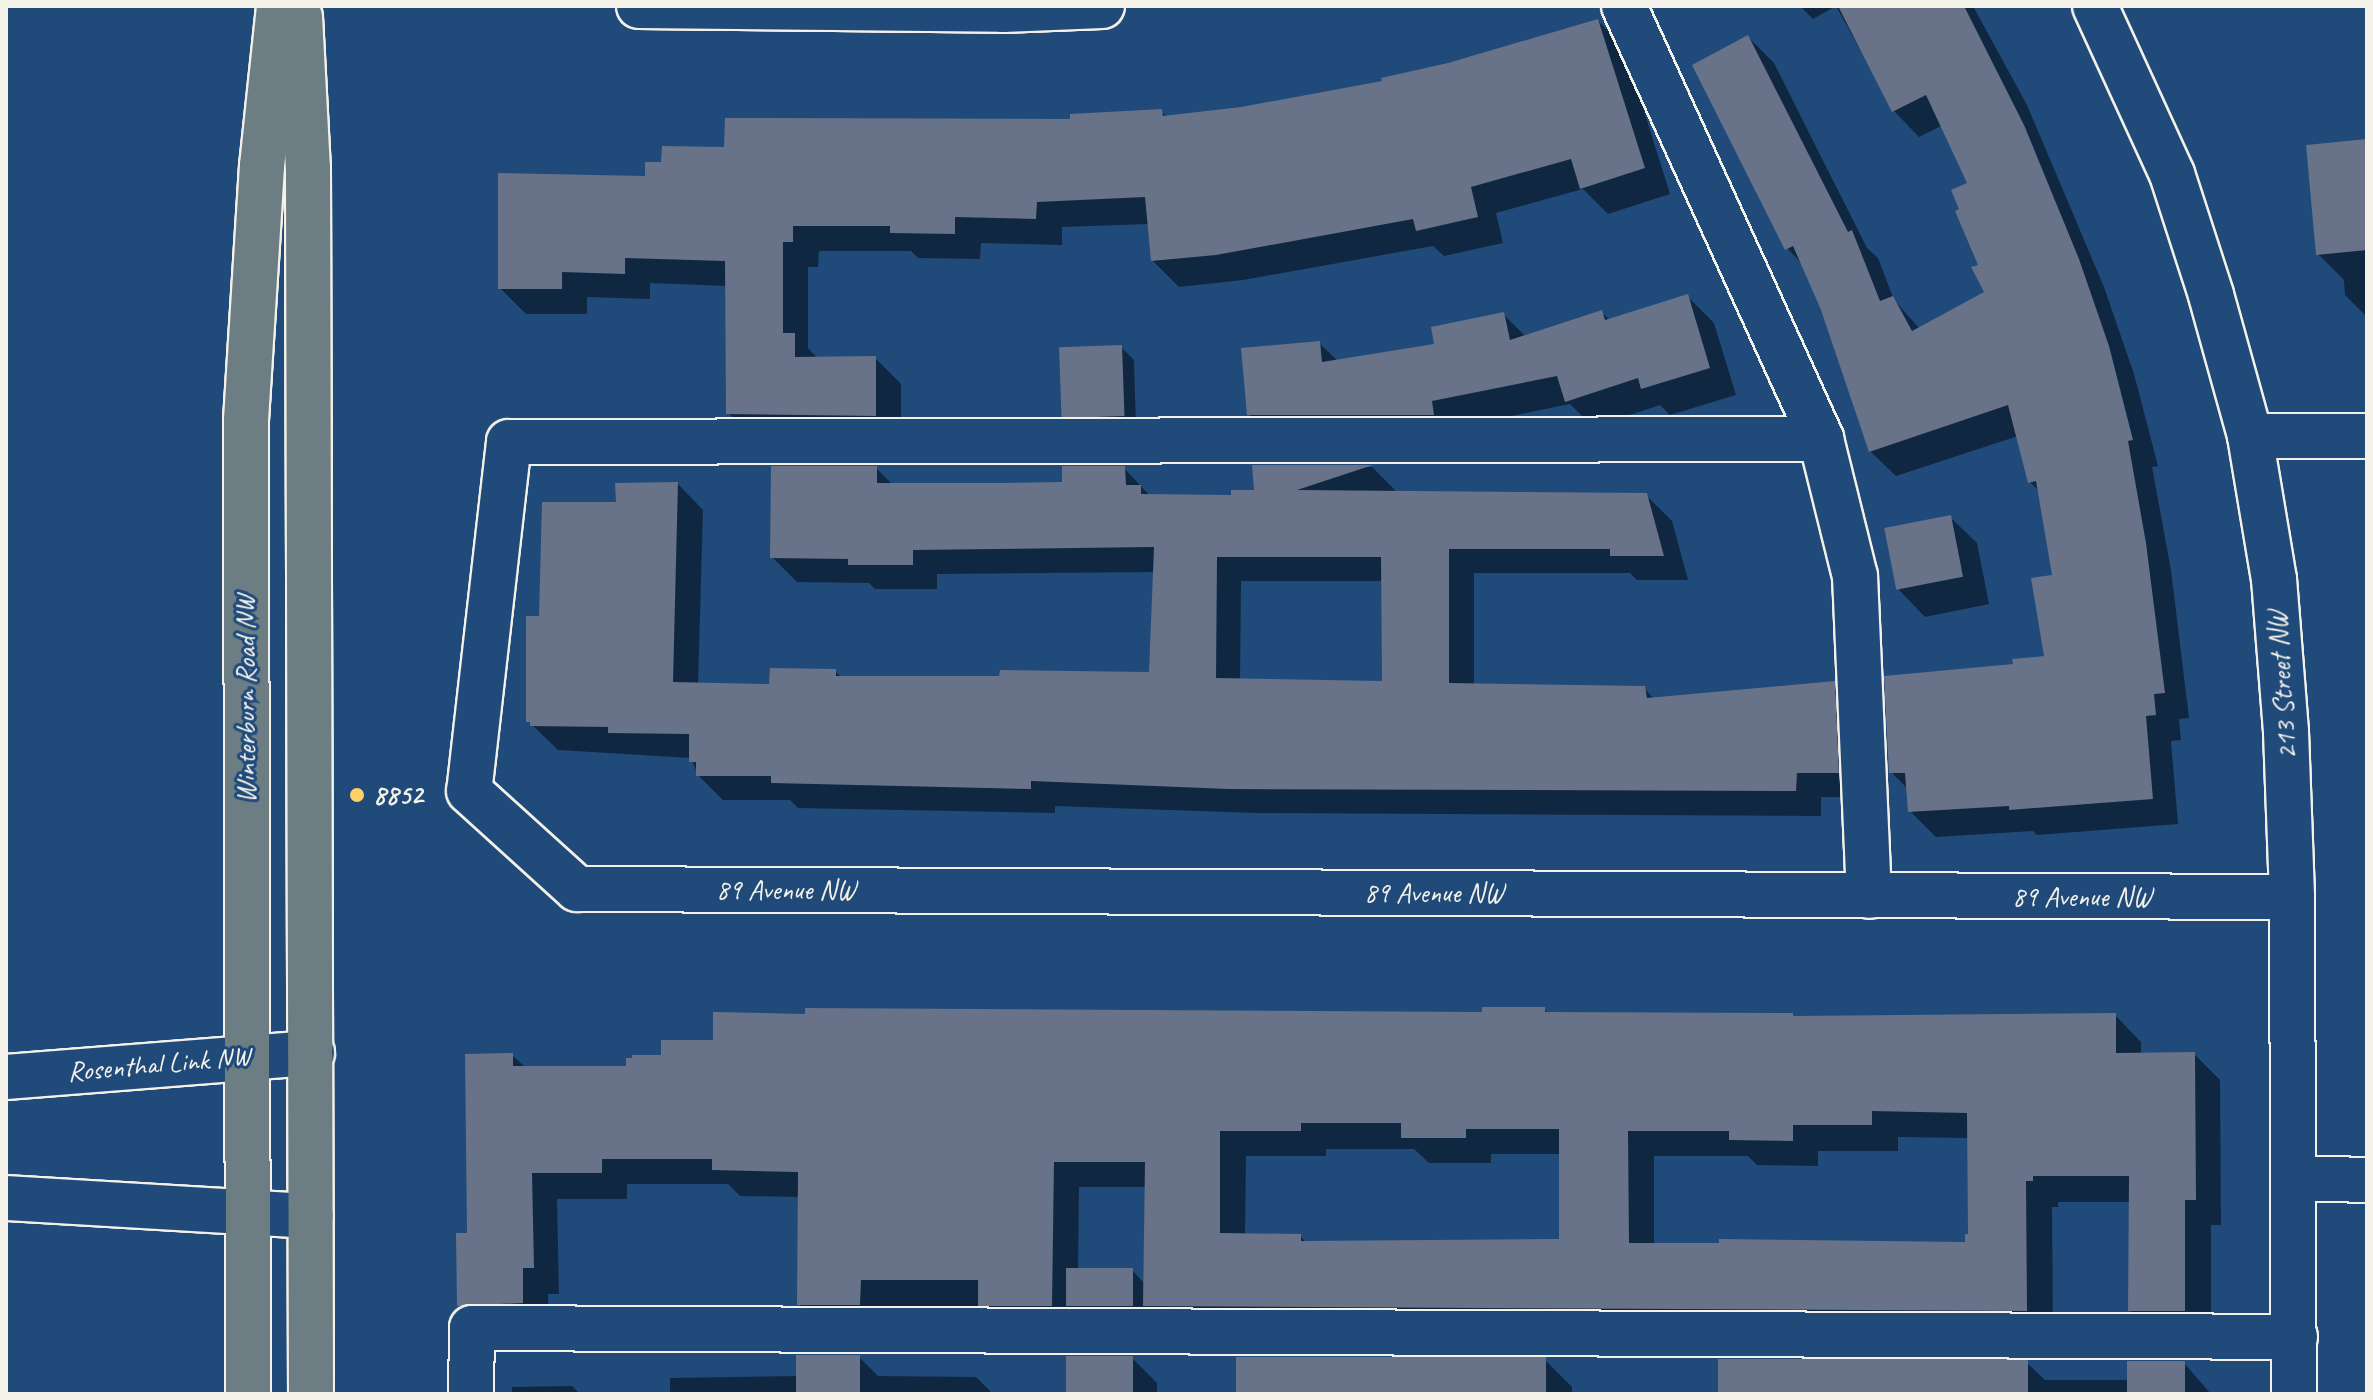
<!DOCTYPE html>
<style>
body{margin:0}
#map{position:relative;width:2373px;height:1400px;overflow:hidden;background:#1f4a7a;font-family:Caveat,sans-serif}
div>[style]{position:absolute}
[style*='--x']{left:calc(var(--x)*1px);top:calc(var(--y)*1px);width:calc(var(--w)*1px);rotate:calc(var(--a)*1deg)}
.shadow>*{inset:0;background:#0007}
.building>*{inset:0;background:#687288;transform-origin:0 0}
.roads{filter:drop-shadow(2px 0 #f4f1e8) drop-shadow(-2px 0 #f4f1e8) drop-shadow(0 2px #f4f1e8) drop-shadow(0 -2px #f4f1e8)}
.minor>*{height:44px;margin:-22px;padding:0 22px;transform-origin:22px;border-radius:22px;background:#1f4a7a}
.major>*{height:44px;margin:-22px;padding:0 22px;transform-origin:22px;border-radius:22px;background:#6c7e84}
.dots>*{width:22px;height:22px;translate:-50% -50%;box-sizing:border-box;border:4px solid #1f4a7a;border-radius:50%}
span{translate:-50% -50%;white-space:nowrap;text-align:center;line-height:1.15;-webkit-text-stroke:6px #1f4a7a;paint-order:stroke}
.street-label{font-size:28px;color:#f4f1e8}
.poi-label{font-size:28px;color:#f4f1e8;font-weight:700}
.left{translate:0 -50%;text-align:left}
.frame{position:absolute;inset:0;border:8px solid #f4f1e8;pointer-events:none}
</style>
<div id="map">
<div class="shadow">
<div style="clip-path:polygon(1800px 6px,1973px 6px,2027px 105px,2104px 287px,2134px 374px,2158px 466px,2152px 467px,2171px 570px,2189px 718px,2179px 719px,2181px 740px,2171px 741px,2178px 824px,2037px 835px,2033px 831px,1936px 837px,1910px 811px,1909px 790px,1891px 772px,2015px 666px,2046px 658px,2054px 577px,2040px 492px,2030px 482px,2018px 436px,1896px 476px,1870px 451px,1823px 309px,1804px 266px,1787px 248px,1748px 37px,1774px 63px,1867px 248px,1878px 258px,1894px 300px,1920px 329px,1986px 293px,1970px 184px,1943px 125px,1919px 137px,1894px 111px,1836px 6px,1813px 19px)"></div>
<div style="clip-path:polygon(1598px 21px,1624px 47px,1670px 194px,1608px 214px,1583px 189px,1496px 213px,1503px 243px,1444px 256px,1433px 246px,1243px 280px,1179px 287px,1153px 261px,1149px 224px,1062px 227px,1062px 245px,981px 243px,980px 259px,918px 258px,911px 251px,819px 251px,818px 267px,808px 267px,808px 348px,818px 359px,875px 358px,901px 384px,901px 441px,755px 439px,728px 413px,727px 286px,650px 283px,650px 299px,587px 297px,587px 314px,526px 314px,500px 288px,663px 164px,726px 149px,1161px 111px,1167px 117px,1241px 109px,1384px 82px)"></div>
<div style="clip-path:polygon(2367px 141px,2367px 317px,2345px 295px,2344px 280px,2318px 254px)"></div>
<div style="clip-path:polygon(1687px 296px,1714px 323px,1736px 395px,1670px 415px,1660px 405px,1593px 427px,1570px 404px,1457px 427px,1276px 441px,1249px 414px,1319px 343px,1338px 361px,1436px 346px,1504px 315px,1526px 337px,1601px 312px,1610px 320px)"></div>
<div style="clip-path:polygon(1121px 347px,1134px 360px,1136px 428px,1076px 428px,1063px 415px)"></div>
<div style="clip-path:polygon(evenodd,1254px 467px,1372px 467px,1398px 493px,1646px 495px,1672px 521px,1688px 580px,1637px 580px,1630px 573px,1474px 573px,1474px 685px,1644px 688px,1655px 700px,1834px 683px,1859px 708px,1863px 797px,1821px 797px,1821px 816px,1255px 813px,1055px 806px,1055px 813px,798px 808px,790px 800px,723px 800px,698px 775px,691px 758px,558px 750px,528px 721px,541px 618px,618px 504px,678px 484px,703px 510px,698px 685px,771px 686px,835px 671px,842px 678px,1151px 674px,1155px 572px,937px 574px,937px 589px,875px 589px,869px 583px,797px 582px,772px 557px,876px 468px,893px 485px,1065px 484px,1124px 468px,1150px 496px,1233px 497px,1256px 492px,1254px 467px,1241px 581px,1383px 581px,1384px 683px,1240px 681px,1241px 581px)"></div>
<div style="clip-path:polygon(1950px 517px,1977px 543px,1989px 604px,1925px 617px,1899px 590px)"></div>
<div style="clip-path:polygon(evenodd,1544px 1009px,1549px 1014px,1792px 1015px,1795px 1018px,2115px 1015px,2141px 1042px,2141px 1054px,2194px 1054px,2220px 1080px,2221px 1225px,2211px 1225px,2211px 1337px,2156px 1337px,2130px 1310px,2131px 1202px,2058px 1202px,2058px 1207px,2052px 1207px,2053px 1336px,1171px 1332px,1145px 1306px,1145px 1319px,1006px 1331px,981px 1306px,886px 1306px,886px 1330px,825px 1330px,799px 1304px,800px 1197px,740px 1196px,728px 1184px,627px 1184px,627px 1199px,557px 1199px,559px 1294px,548px 1294px,549px 1329px,485px 1331px,459px 1305px,469px 1235px,512px 1055px,526px 1068px,628px 1068px,1544px 1009px,1898px 1137px,1969px 1138px,1970px 1236px,1967px 1244px,1654px 1245px,1654px 1156px,1748px 1156px,1757px 1165px,1818px 1166px,1818px 1151px,1898px 1151px,1898px 1137px,1544px 1009px,1326px 1149px,1414px 1149px,1429px 1163px,1491px 1163px,1491px 1154px,1561px 1154px,1561px 1241px,1307px 1243px,1300px 1236px,1245px 1235px,1246px 1156px,1326px 1156px,1326px 1149px,1544px 1009px,1079px 1187px,1147px 1187px,1145px 1284px,1132px 1270px,1078px 1270px,1079px 1187px)"></div>
<div style="clip-path:polygon(859px 1357px,878px 1376px,976px 1377px,993px 1394px,670px 1394px,670px 1378px,798px 1376px)"></div>
<div style="clip-path:polygon(1132px 1358px,1157px 1383px,1157px 1394px,1068px 1394px)"></div>
<div style="clip-path:polygon(1545px 1360px,1572px 1387px,1572px 1394px,1238px 1394px)"></div>
<div style="clip-path:polygon(2027px 1363px,2045px 1380px,2129px 1380px,2184px 1363px,2211px 1394px,1720px 1394px)"></div>
<div style="clip-path:polygon(572px 1386px,580px 1394px,512px 1394px,512px 1387px)"></div>
</div>
<div class="building">
<div style="clip-path:polygon(1838px 6px,1964px 6px,2024px 125px,2079px 259px,2109px 346px,2133px 440px,2128px 441px,2146px 543px,2165px 693px,2154px 694px,2156px 715px,2146px 716px,2153px 799px,2009px 810px,2009px 806px,1908px 812px,1905px 773px,1889px 773px,1884px 676px,2013px 664px,2012px 659px,2044px 656px,2031px 578px,2052px 575px,2036px 481px,2028px 483px,2008px 405px,1869px 452px,1821px 310px,1793px 246px,1785px 250px,1692px 65px,1748px 35px,1848px 232px,1852px 230px,1880px 301px,1893px 296px,1912px 331px,1984px 292px,1971px 267px,1978px 265px,1955px 211px,1959px 209px,1951px 190px,1967px 183px,1926px 95px,1892px 112px)"></div>
<div style="clip-path:polygon(1598px 19px,1645px 168px,1580px 189px,1571px 159px,1471px 187px,1478px 217px,1416px 231px,1413px 219px,1216px 255px,1151px 261px,1145px 197px,1037px 202px,1036px 219px,955px 217px,955px 234px,890px 233px,890px 226px,793px 226px,793px 242px,783px 242px,783px 333px,795px 333px,795px 357px,876px 356px,876px 416px,726px 414px,725px 261px,625px 258px,625px 274px,562px 272px,562px 289px,498px 289px,498px 173px,645px 176px,645px 162px,661px 162px,662px 146px,724px 147px,725px 118px,1070px 119px,1070px 114px,1162px 109px,1163px 116px,1241px 107px,1382px 81px,1381px 78px,1448px 63px)"></div>
<div style="clip-path:polygon(2367px 139px,2367px 250px,2316px 255px,2306px 145px)"></div>
<div style="clip-path:polygon(1688px 294px,1710px 368px,1641px 389px,1638px 378px,1565px 402px,1557px 376px,1432px 401px,1434px 415px,1247px 415px,1241px 348px,1320px 341px,1322px 362px,1434px 344px,1431px 327px,1504px 312px,1510px 340px,1602px 310px,1605px 320px)"></div>
<div style="left:1122px;top:345px;width:71px;height:63px;rotate:88deg"></div>
<div style="clip-path:polygon(evenodd,1252px 465px,1373px 465px,1297px 490px,1647px 493px,1664px 556px,1610px 556px,1610px 549px,1449px 549px,1449px 683px,1645px 686px,1647px 698px,1835px 681px,1839px 773px,1797px 773px,1796px 791px,1228px 789px,1031px 781px,1031px 789px,771px 783px,771px 776px,696px 776px,696px 762px,689px 762px,689px 734px,608px 733px,608px 727px,530px 726px,530px 722px,526px 722px,526px 616px,539px 616px,542px 502px,616px 502px,615px 483px,678px 482px,673px 682px,769px 684px,770px 668px,836px 669px,836px 676px,999px 676px,1000px 670px,1149px 672px,1154px 547px,913px 550px,913px 565px,848px 565px,848px 559px,770px 558px,771px 466px,877px 466px,877px 483px,1000px 483px,1062px 482px,1062px 466px,1125px 466px,1126px 485px,1141px 485px,1141px 494px,1231px 495px,1231px 490px,1254px 490px,1252px 465px,1217px 557px,1381px 557px,1382px 681px,1216px 678px,1217px 557px)"></div>
<div style="left:1951px;top:515px;width:63px;height:68px;rotate:79deg"></div>
<div style="clip-path:polygon(evenodd,1482px 1007px,1545px 1007px,1545px 1012px,1793px 1013px,1793px 1016px,2116px 1013px,2116px 1053px,2195px 1052px,2196px 1200px,2185px 1200px,2185px 1311px,2128px 1311px,2129px 1176px,2033px 1176px,2033px 1181px,2026px 1181px,2027px 1311px,1143px 1306px,1145px 1162px,1054px 1162px,1052px 1306px,978px 1306px,978px 1280px,861px 1280px,860px 1305px,797px 1305px,798px 1172px,712px 1170px,712px 1159px,602px 1159px,602px 1173px,532px 1173px,534px 1268px,523px 1268px,523px 1303px,457px 1306px,456px 1233px,467px 1233px,465px 1054px,513px 1053px,513px 1066px,626px 1066px,626px 1058px,632px 1058px,632px 1055px,661px 1055px,661px 1040px,713px 1040px,713px 1012px,805px 1014px,805px 1008px,1482px 1012px,1482px 1007px,1872px 1111px,1967px 1113px,1968px 1234px,1965px 1234px,1965px 1242px,1719px 1239px,1719px 1243px,1629px 1243px,1628px 1131px,1729px 1131px,1729px 1140px,1793px 1141px,1793px 1125px,1872px 1125px,1872px 1111px,1482px 1007px,1301px 1123px,1401px 1123px,1401px 1138px,1466px 1138px,1466px 1129px,1559px 1129px,1559px 1239px,1301px 1241px,1301px 1234px,1220px 1233px,1220px 1131px,1301px 1131px,1301px 1123px)"></div>
<div style="left:1066px;top:1268px;width:67px;height:38px"></div>
<div style="left:796px;top:1355px;width:64px;height:39px"></div>
<div style="left:1066px;top:1356px;width:67px;height:38px"></div>
<div style="left:1236px;top:1357px;width:310px;height:37px"></div>
<div style="left:1718px;top:1359px;width:310px;height:35px"></div>
<div style="left:2127px;top:1361px;width:58px;height:33px"></div>
</div>
<div class="roads">
<div class="minor">
<div style="--x:639;--y:6;--w:364;--a:0.6"></div>
<div style="--x:1003;--y:10;--w:99;--a:-2.3"></div>
<div style="--x:1624;--y:6;--w:476;--a:65.5"></div>
<div style="--x:1821;--y:439;--w:141;--a:76.1"></div>
<div style="--x:1855;--y:576;--w:320;--a:87.5"></div>
<div style="--x:2095;--y:6;--w:185;--a:65.4"></div>
<div style="--x:2172;--y:174;--w:127;--a:72.1"></div>
<div style="--x:2211;--y:295;--w:146;--a:74.5"></div>
<div style="--x:2250;--y:436;--w:145;--a:80.5"></div>
<div style="--x:2274;--y:579;--w:153;--a:85.5"></div>
<div style="--x:2286;--y:732;--w:165;--a:87.9"></div>
<div style="--x:2292;--y:897;--w:497;--a:89.8"></div>
<div style="--x:2250;--y:436;--w:117;--a:0"></div>
<div style="--x:1821;--y:439;--w:1312;--a:179.87"></div>
<div style="--x:509;--y:442;--w:351;--a:96.5"></div>
<div style="--x:469;--y:791;--w:146;--a:42.2"></div>
<div style="--x:577;--y:889;--w:1715;--a:0.27"></div>
<div style="--x:6;--y:1077;--w:307;--a:-4.5"></div>
<div style="--x:2295;--y:1178;--w:72;--a:1.6"></div>
<div style="--x:6;--y:1198;--w:305;--a:3.4"></div>
<div style="--x:471;--y:1394;--w:66;--a:-89.1"></div>
<div style="--x:472;--y:1328;--w:1823;--a:0.28"></div>
</div>
<div class="major">
<div style="--x:300;--y:17;--w:151;--a:87"></div>
<div style="--x:308;--y:168;--w:1226;--a:89.86"></div>
<div style="--x:248;--y:1394;--w:974;--a:-90.12"></div>
<div style="--x:246;--y:420;--w:255;--a:-86.4"></div>
<div style="--x:262;--y:166;--w:161;--a:-83.9"></div>
</div>
</div>
<div class="dots">
<div style="left:357px;top:795px;background:#ffd166"></div>
</div>
<div class="street-label">
<span style="left:2282px;top:685px;rotate:-94deg">213 Street NW</span>
<span style="left:246px;top:699px;rotate:-90deg">Winterburn Road NW</span>
<span style="left:786px;top:890px">89 Avenue NW</span>
<span style="left:1434px;top:893px">89 Avenue NW</span>
<span style="left:2082px;top:897px">89 Avenue NW</span>
<span style="left:159px;top:1064px;rotate:-5deg">Rosenthal Link NW</span>
</div>
<div class="poi-label">
<span class="left" style="left:373px;top:795px">8852</span>
</div>
<div class="frame"></div>
</div>
